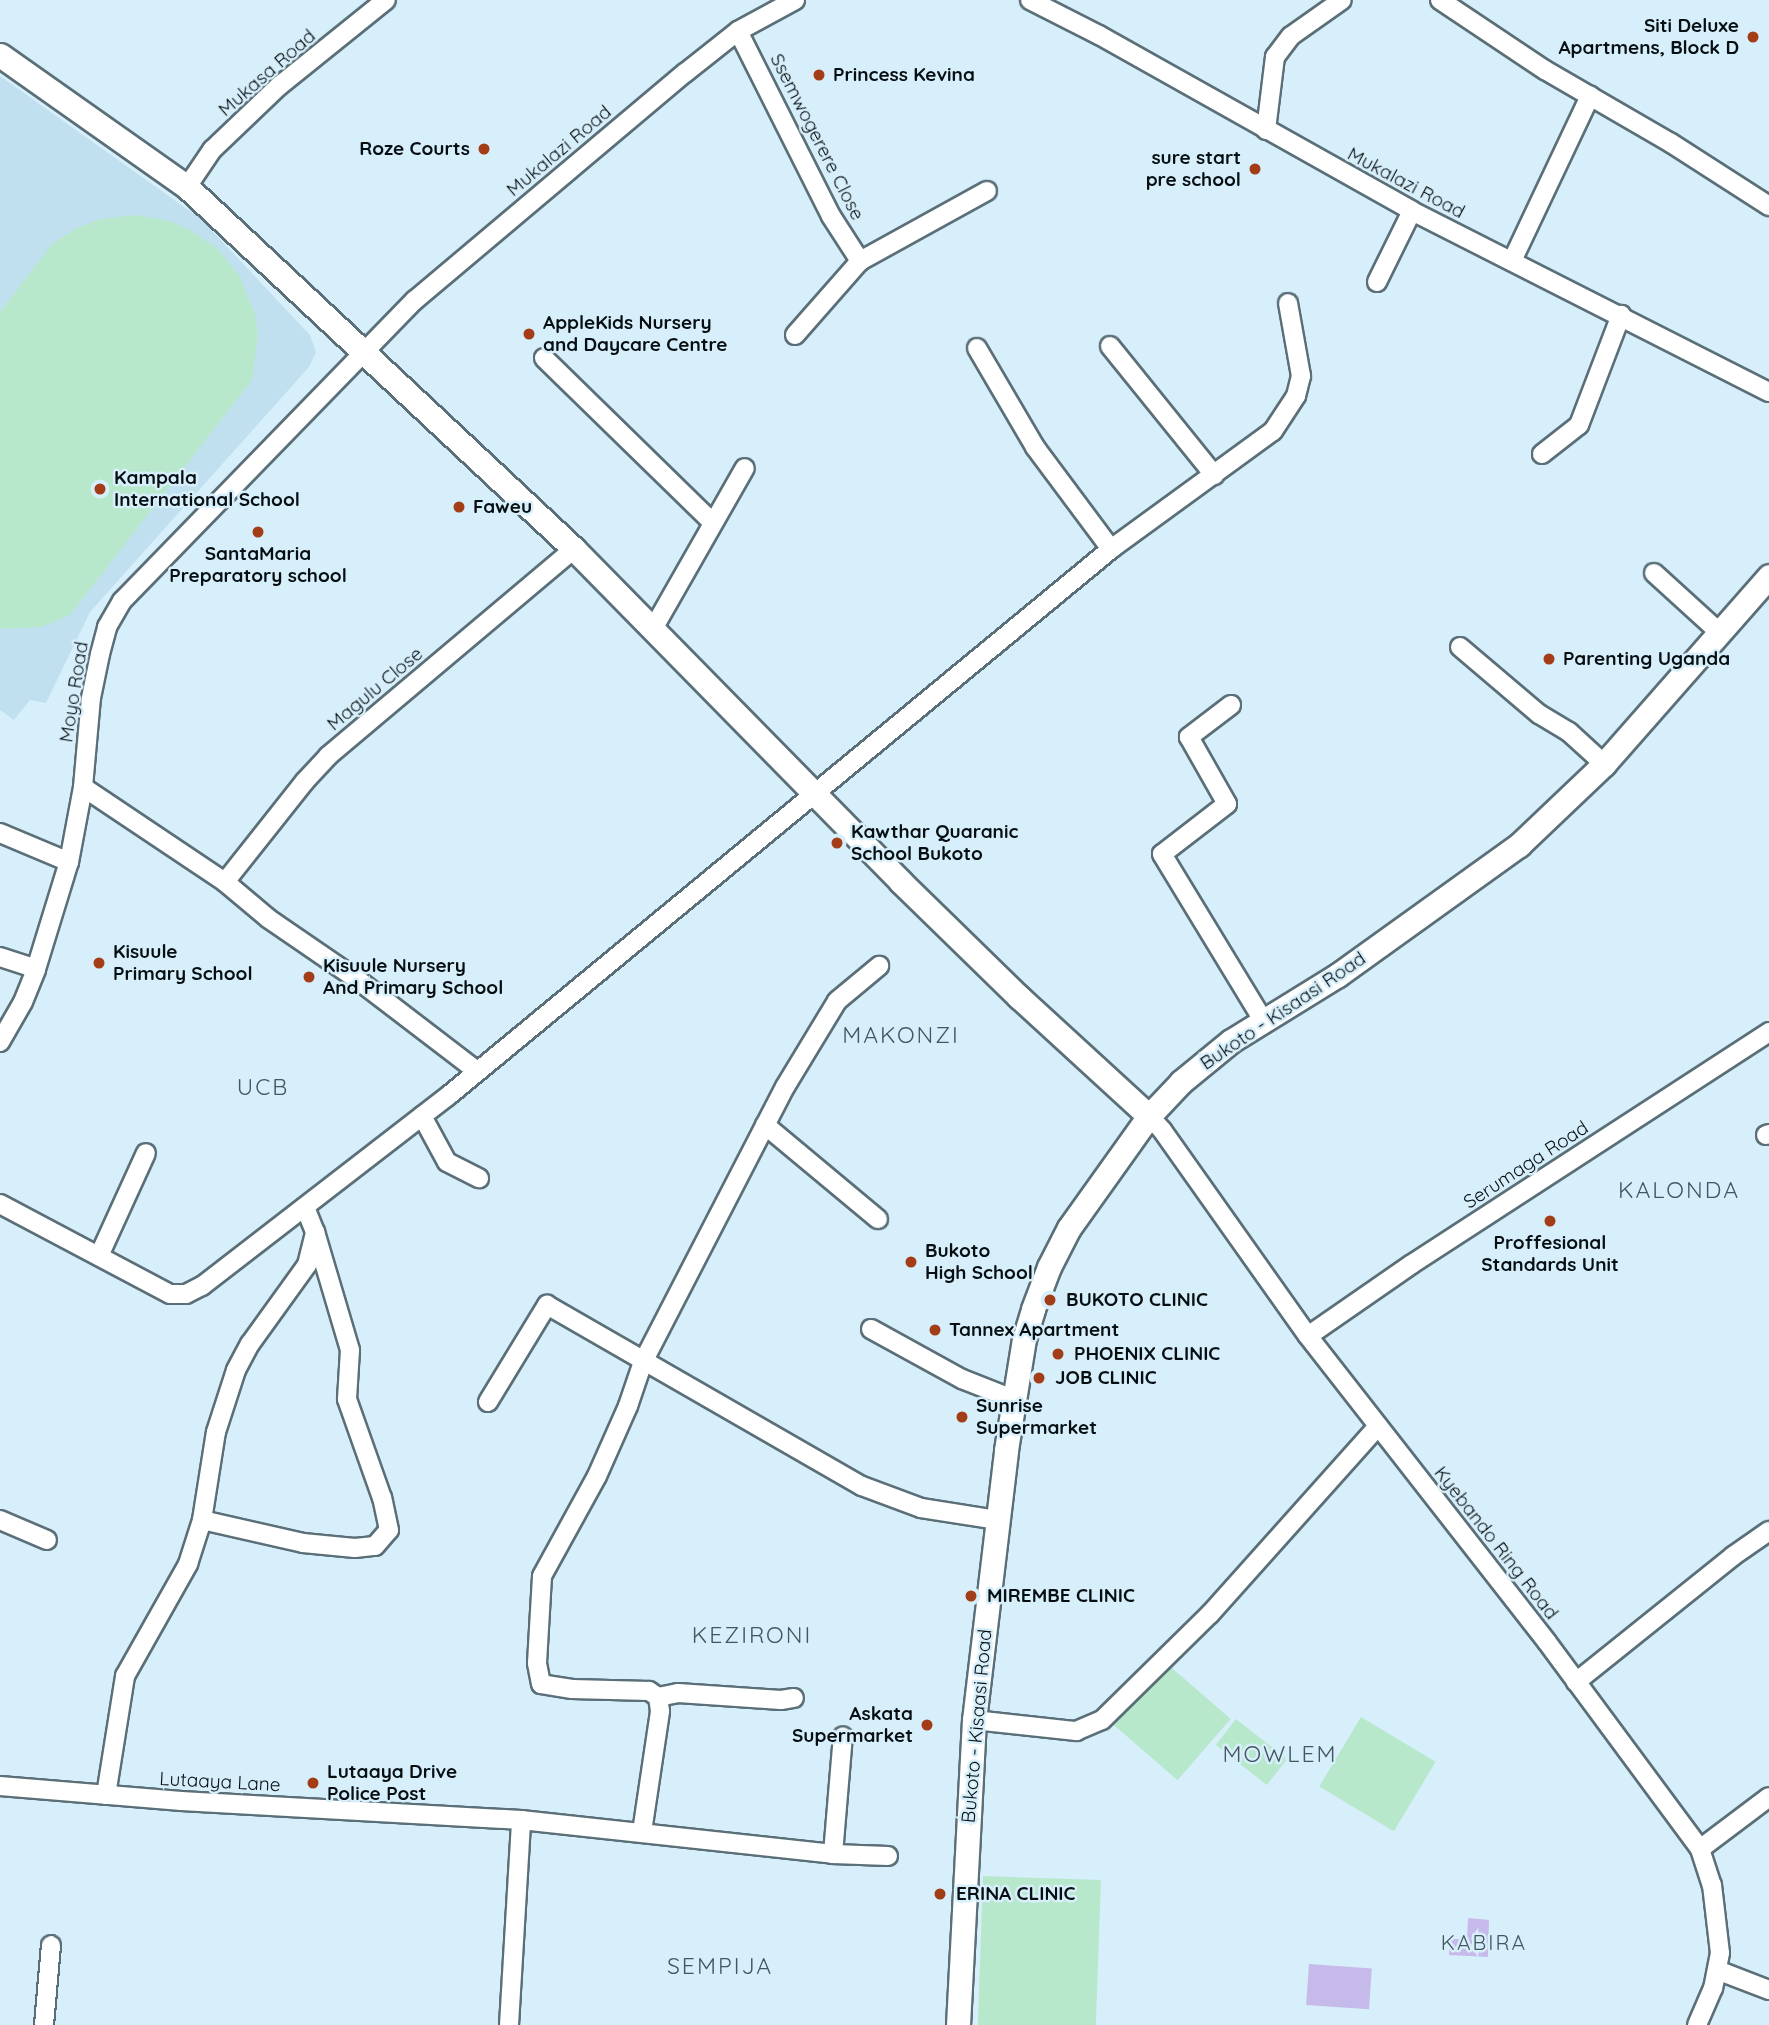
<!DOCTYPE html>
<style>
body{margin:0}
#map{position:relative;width:1769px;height:2025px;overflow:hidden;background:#d7effa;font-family:Quicksand,sans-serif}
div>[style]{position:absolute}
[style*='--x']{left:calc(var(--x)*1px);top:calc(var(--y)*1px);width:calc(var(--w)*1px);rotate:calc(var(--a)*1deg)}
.built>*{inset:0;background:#c1e0ef}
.green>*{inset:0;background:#b7e8cc;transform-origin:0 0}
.water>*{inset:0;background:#c6baea;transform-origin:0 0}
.roads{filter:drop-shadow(2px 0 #5a6f78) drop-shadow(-2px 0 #5a6f78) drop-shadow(0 2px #5a6f78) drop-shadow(0 -2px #5a6f78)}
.minor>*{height:18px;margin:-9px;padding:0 9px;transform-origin:9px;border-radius:9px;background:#fff}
.major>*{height:23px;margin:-11.5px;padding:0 11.5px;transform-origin:11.5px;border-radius:11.5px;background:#fff}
.dots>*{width:19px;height:19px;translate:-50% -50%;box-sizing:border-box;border:4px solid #d7effa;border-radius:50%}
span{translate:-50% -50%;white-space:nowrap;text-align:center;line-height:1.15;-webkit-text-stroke:5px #d7effa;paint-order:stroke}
.poi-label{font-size:19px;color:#070f13;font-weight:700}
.right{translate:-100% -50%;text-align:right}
.left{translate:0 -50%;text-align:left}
.street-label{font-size:19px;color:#070f13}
.neighbourhood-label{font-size:21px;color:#435760;letter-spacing:2px}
.quarter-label{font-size:23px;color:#435760;letter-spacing:2px}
</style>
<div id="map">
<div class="built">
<div style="clip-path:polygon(0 76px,201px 219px,310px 335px,316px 352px,309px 367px,90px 612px,46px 703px,30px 700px,14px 720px,0 710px)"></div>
</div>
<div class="green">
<div style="clip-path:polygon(135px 215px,169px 221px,192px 231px,219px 250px,240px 277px,255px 314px,258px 335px,252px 380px,70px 615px,41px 627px,0 629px,0 312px,53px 243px,77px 228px,101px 219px)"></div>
<div style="left:1165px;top:1662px;width:87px;height:81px;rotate:41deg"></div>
<div style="left:1361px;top:1717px;width:87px;height:81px;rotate:31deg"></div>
<div style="left:1236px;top:1719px;width:65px;height:33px;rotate:38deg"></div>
<div style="left:983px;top:1876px;width:118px;height:149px;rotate:2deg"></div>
</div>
<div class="water">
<div style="clip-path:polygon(1468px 1918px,1489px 1920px,1488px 1957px,1449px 1955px,1450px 1939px,1467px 1939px)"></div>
<div style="left:1309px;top:1964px;width:63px;height:41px;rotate:4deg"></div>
</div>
<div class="roads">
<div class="minor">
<div style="--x:1030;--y:0;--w:77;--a:26.9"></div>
<div style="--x:1099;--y:35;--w:359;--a:29.3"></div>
<div style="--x:1412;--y:211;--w:400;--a:26.9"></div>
<div style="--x:1440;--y:0;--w:126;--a:33.7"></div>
<div style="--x:1545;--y:70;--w:146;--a:30.1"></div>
<div style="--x:1671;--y:143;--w:117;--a:32.7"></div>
<div style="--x:738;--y:31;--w:207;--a:63.3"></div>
<div style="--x:831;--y:216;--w:54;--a:57.2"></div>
<div style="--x:1266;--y:130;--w:74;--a:-83"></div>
<div style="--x:1275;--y:57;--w:26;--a:-53"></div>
<div style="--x:1291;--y:36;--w:62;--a:-35.2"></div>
<div style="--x:187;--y:187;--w:45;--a:-56"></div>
<div style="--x:212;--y:150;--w:93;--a:-43.7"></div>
<div style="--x:279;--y:86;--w:137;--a:-38.8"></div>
<div style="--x:1512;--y:261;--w:183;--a:-64.7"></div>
<div style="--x:1377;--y:282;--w:79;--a:-63.8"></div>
<div style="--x:795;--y:335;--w:98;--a:-48.7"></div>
<div style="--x:860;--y:261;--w:145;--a:-28.9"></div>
<div style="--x:1110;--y:346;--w:166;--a:51.1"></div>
<div style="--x:977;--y:348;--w:115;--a:59.6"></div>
<div style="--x:1035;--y:447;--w:127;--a:53.3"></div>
<div style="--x:544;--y:358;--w:236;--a:44.3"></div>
<div style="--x:1542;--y:454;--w:47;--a:-38.1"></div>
<div style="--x:1579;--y:425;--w:118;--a:-69.1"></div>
<div style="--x:1654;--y:573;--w:89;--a:42.3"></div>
<div style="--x:653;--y:629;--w:185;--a:-60.3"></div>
<div style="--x:1460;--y:647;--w:104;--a:40.3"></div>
<div style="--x:1539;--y:714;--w:35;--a:31"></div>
<div style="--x:1569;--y:732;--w:47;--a:42.4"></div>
<div style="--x:1231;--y:705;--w:53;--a:142.7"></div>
<div style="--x:1189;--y:737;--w:77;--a:60.4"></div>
<div style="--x:1227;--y:804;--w:82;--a:142.4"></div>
<div style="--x:1162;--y:854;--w:194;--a:58.7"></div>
<div style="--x:83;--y:787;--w:171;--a:33.8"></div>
<div style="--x:225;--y:882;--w:57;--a:40.1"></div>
<div style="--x:269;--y:919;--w:108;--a:34.4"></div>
<div style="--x:358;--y:980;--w:150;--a:37.4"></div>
<div style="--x:0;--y:833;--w:75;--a:22.8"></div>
<div style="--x:225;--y:882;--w:129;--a:-51.6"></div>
<div style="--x:305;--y:781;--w:34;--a:-47"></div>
<div style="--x:328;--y:756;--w:322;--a:-40.1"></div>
<div style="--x:0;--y:957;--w:38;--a:18"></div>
<div style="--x:0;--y:1042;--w:46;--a:-60.1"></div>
<div style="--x:23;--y:1002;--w:35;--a:-68"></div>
<div style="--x:36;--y:969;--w:112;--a:-72.9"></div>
<div style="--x:69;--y:862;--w:76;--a:-79.4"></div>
<div style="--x:83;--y:787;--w:89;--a:-84.9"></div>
<div style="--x:91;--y:698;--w:45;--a:-78.4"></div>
<div style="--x:100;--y:654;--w:28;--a:-75"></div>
<div style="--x:107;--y:627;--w:30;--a:-60"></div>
<div style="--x:122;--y:601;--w:420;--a:-45.8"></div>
<div style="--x:415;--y:300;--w:353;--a:-40.1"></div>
<div style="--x:685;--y:73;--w:68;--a:-38.4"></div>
<div style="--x:738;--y:31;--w:65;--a:-28.5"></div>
<div style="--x:422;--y:1116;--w:52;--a:61.5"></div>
<div style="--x:447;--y:1162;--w:36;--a:27"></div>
<div style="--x:1149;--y:1116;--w:19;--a:47"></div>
<div style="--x:1162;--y:1130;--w:252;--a:54.7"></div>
<div style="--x:1308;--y:1336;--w:388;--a:52"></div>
<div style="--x:1547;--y:1642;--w:257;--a:53.5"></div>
<div style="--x:1700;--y:1849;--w:38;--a:72"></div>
<div style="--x:1712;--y:1885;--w:68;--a:83.3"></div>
<div style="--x:1720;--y:1953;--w:36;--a:101"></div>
<div style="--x:1713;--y:1988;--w:40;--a:113.4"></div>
<div style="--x:765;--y:1125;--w:147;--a:39.8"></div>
<div style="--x:1766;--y:1135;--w:3;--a:-18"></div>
<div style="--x:0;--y:1204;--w:192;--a:27.9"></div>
<div style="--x:170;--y:1294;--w:16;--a:0"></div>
<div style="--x:186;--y:1294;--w:18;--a:-27"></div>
<div style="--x:202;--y:1286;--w:311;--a:-37.7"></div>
<div style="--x:448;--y:1096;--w:860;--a:-39.52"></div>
<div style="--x:1111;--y:549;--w:200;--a:-36.1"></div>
<div style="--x:1273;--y:431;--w:42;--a:-56.7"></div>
<div style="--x:1296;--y:396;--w:21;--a:-76"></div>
<div style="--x:1301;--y:376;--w:74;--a:-100.1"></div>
<div style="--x:99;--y:1256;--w:113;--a:-65.5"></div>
<div style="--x:871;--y:1329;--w:104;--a:28.8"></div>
<div style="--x:962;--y:1379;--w:55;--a:21.4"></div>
<div style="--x:1308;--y:1336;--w:126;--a:-34.7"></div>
<div style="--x:1412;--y:1264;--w:426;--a:-33"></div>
<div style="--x:488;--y:1402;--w:114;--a:-58.7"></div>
<div style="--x:547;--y:1305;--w:363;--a:29.9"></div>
<div style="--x:862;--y:1486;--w:63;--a:20.4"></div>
<div style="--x:921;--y:1508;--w:78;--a:8.9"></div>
<div style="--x:0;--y:1520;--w:51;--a:23.1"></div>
<div style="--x:202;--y:1520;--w:104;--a:12.8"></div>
<div style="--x:303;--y:1543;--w:52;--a:5.5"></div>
<div style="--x:355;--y:1548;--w:20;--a:-6"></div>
<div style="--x:375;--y:1546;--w:21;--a:-49"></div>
<div style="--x:389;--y:1530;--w:33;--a:-102"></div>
<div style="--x:382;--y:1498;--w:105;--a:-109.5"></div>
<div style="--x:347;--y:1399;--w:49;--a:-86.5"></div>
<div style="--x:350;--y:1350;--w:123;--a:-106.5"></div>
<div style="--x:1576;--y:1682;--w:201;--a:-38.7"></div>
<div style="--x:1733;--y:1556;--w:44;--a:-34.8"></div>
<div style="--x:658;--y:1697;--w:20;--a:-11"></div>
<div style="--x:678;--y:1693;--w:103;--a:3.9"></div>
<div style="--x:781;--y:1700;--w:13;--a:-9"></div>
<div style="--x:974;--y:1720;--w:103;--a:6.2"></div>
<div style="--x:1076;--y:1731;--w:28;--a:-23"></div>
<div style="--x:1102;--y:1720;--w:151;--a:-44.5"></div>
<div style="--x:1210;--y:1614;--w:252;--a:-48.2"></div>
<div style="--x:0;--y:1786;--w:182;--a:4.7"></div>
<div style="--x:181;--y:1801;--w:341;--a:3.2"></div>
<div style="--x:521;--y:1820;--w:314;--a:6.2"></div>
<div style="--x:833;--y:1854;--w:55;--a:2.1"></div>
<div style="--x:106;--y:1795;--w:121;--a:-80.9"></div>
<div style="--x:125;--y:1676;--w:129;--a:-60.6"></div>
<div style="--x:188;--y:1564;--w:46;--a:-72.3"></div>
<div style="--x:202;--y:1520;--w:89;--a:-81"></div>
<div style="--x:216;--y:1432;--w:65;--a:-72.1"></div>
<div style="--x:236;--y:1370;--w:30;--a:-62"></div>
<div style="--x:250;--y:1344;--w:97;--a:-54.2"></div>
<div style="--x:307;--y:1265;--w:34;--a:-76"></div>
<div style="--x:315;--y:1232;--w:27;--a:-112"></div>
<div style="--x:642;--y:1832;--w:122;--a:-81.5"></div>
<div style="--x:660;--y:1711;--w:14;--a:-98"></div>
<div style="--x:658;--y:1697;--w:11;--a:-146"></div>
<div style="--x:649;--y:1691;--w:77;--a:-178.5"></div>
<div style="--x:572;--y:1689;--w:31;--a:-171"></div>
<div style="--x:541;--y:1684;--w:21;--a:-101"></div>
<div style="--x:537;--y:1663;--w:87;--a:-86.7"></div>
<div style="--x:542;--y:1576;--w:114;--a:-61.2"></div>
<div style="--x:597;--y:1476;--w:77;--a:-66.1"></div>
<div style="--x:628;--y:1406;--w:46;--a:-71.2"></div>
<div style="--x:643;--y:1362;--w:309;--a:-62.7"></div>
<div style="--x:785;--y:1087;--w:100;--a:-58.8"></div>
<div style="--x:837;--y:1001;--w:55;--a:-39.8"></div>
<div style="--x:1700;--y:1849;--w:86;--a:-37"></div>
<div style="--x:833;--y:1854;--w:118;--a:-85.2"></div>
<div style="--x:1717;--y:1970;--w:56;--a:21"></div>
<div style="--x:44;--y:2025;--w:80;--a:-85"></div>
<div style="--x:509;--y:2025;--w:205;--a:-86.6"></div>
</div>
<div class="major">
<div style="--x:0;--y:55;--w:229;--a:35.2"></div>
<div style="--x:187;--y:187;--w:530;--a:43.09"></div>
<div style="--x:574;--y:549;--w:467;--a:45.5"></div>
<div style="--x:901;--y:882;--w:165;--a:44.3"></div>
<div style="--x:1019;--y:997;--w:176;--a:42.5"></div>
<div style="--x:958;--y:2025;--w:305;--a:-87"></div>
<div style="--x:974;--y:1720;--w:272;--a:-83.2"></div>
<div style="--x:1006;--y:1450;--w:112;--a:-80.8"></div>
<div style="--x:1024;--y:1339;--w:31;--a:-73"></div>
<div style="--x:1033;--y:1309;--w:45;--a:-69.1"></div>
<div style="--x:1049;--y:1267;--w:44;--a:-62.9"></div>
<div style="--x:1069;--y:1228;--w:138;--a:-54.5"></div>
<div style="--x:1149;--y:1116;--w:47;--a:-46.7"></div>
<div style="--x:1181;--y:1082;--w:65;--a:-39.4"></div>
<div style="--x:1231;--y:1041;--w:126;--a:-31.7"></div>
<div style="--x:1338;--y:975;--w:223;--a:-35.7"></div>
<div style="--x:1519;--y:845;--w:117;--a:-43.6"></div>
<div style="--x:1604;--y:764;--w:250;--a:-48.7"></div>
</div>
</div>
<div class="dots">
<div style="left:1753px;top:37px;background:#a33d18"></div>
<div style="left:819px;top:75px;background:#a33d18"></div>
<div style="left:484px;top:149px;background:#a33d18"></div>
<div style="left:1255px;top:169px;background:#a33d18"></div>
<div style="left:529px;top:334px;background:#a33d18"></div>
<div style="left:100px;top:489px;background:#a33d18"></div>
<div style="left:459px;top:507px;background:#a33d18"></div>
<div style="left:258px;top:532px;background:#a33d18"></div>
<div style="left:1549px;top:659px;background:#a33d18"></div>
<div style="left:837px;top:843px;background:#a33d18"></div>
<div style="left:99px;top:963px;background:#a33d18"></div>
<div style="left:309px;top:977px;background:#a33d18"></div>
<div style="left:1550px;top:1221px;background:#a33d18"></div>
<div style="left:911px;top:1262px;background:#a33d18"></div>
<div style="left:1050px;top:1300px;background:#a33d18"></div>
<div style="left:935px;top:1330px;background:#a33d18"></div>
<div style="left:1058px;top:1354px;background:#a33d18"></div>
<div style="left:1039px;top:1378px;background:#a33d18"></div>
<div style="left:962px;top:1417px;background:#a33d18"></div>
<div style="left:971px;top:1596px;background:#a33d18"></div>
<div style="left:927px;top:1725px;background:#a33d18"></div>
<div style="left:313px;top:1783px;background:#a33d18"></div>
<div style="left:940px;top:1894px;background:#a33d18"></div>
</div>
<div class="poi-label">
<span class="right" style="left:1739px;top:37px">Siti Deluxe<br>Apartmens, Block D</span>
<span class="left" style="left:833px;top:75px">Princess Kevina</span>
<span class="right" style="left:470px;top:149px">Roze Courts</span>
<span class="right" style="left:1241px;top:169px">sure start<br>pre school</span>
<span class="left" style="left:543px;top:334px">AppleKids Nursery<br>and Daycare Centre</span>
<span class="left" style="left:114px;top:489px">Kampala<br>International School</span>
<span class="left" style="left:473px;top:507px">Faweu</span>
<span style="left:258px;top:565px">SantaMaria<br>Preparatory school</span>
<span class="left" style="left:1563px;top:659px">Parenting Uganda</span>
<span class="left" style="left:851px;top:843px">Kawthar Quaranic<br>School Bukoto</span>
<span class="left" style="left:113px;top:963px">Kisuule<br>Primary School</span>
<span class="left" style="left:323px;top:977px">Kisuule Nursery<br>And Primary School</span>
<span style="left:1550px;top:1254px">Proffesional<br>Standards Unit</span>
<span class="left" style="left:925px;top:1262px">Bukoto<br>High School</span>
<span class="left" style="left:1066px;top:1300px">BUKOTO CLINIC</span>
<span class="left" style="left:949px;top:1330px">Tannex Apartment</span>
<span class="left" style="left:1074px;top:1354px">PHOENIX CLINIC</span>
<span class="left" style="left:1055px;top:1378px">JOB CLINIC</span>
<span class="left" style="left:976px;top:1417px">Sunrise<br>Supermarket</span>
<span class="left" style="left:987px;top:1596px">MIREMBE CLINIC</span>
<span class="right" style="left:913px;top:1725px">Askata<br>Supermarket</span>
<span class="left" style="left:327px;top:1783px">Lutaaya Drive<br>Police Post</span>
<span class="left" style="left:956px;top:1894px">ERINA CLINIC</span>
</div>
<div class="street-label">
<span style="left:267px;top:73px;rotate:-41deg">Mukasa Road</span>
<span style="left:817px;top:137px;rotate:63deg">Ssemwogerere Close</span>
<span style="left:559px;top:151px;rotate:-40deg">Mukalazi Road</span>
<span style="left:1406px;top:183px;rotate:28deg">Mukalazi Road</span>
<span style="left:375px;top:689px;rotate:-40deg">Magulu Close</span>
<span style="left:74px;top:692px;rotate:-81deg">Moyo Road</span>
<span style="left:1283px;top:1011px;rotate:-34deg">Bukoto - Kisaasi Road</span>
<span style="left:1526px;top:1165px;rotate:-33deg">Serumaga Road</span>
<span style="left:1496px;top:1543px;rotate:52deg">Kyebando Ring Road</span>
<span style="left:977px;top:1726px;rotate:-85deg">Bukoto - Kisaasi Road</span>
<span style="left:220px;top:1782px;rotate:3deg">Lutaaya Lane</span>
</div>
<div class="neighbourhood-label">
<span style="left:1484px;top:1942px">KABIRA</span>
</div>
<div class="quarter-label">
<span style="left:901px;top:1035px">MAKONZI</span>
<span style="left:263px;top:1087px">UCB</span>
<span style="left:1679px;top:1190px">KALONDA</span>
<span style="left:752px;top:1635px">KEZIRONI</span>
<span style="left:1280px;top:1754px">MOWLEM</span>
<span style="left:720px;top:1966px">SEMPIJA</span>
</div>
</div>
